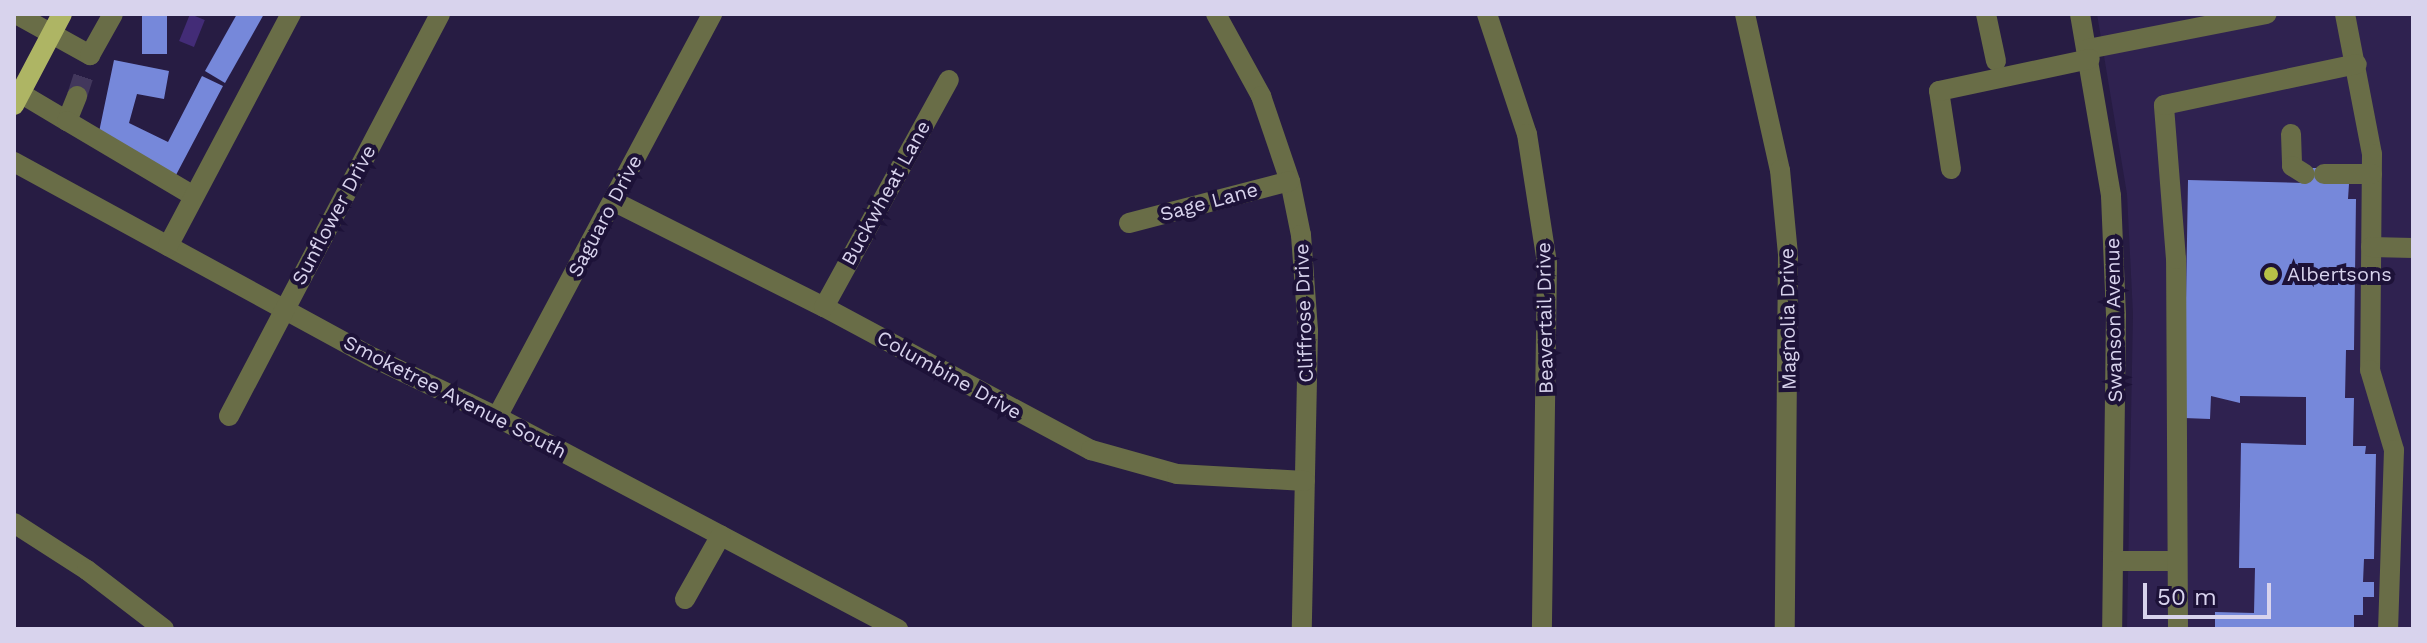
<!DOCTYPE html>
<style>
body{margin:0}
#map{position:relative;width:2427px;height:643px;overflow:hidden;background:#271c43;font-family:"Work Sans",sans-serif}
div>[style]{position:absolute}
[style*='--x']{left:calc(var(--x)*1px);top:calc(var(--y)*1px);width:calc(var(--w)*1px);rotate:calc(var(--a)*1deg)}
.built>*{inset:0;background:#2f2250}
.water>*{inset:0;background:#432c77;transform-origin:0 0}
.building>*{inset:0;background:#7688da;transform-origin:0 0}
.minor-tunnel>*{height:20px;margin-top:-10px;transform-origin:0;background:repeating-linear-gradient(90deg,#42375c 0 20px,transparent 0 30px)}
.minor>*{height:20px;margin:-10px;padding:0 10px;transform-origin:10px;border-radius:10px;background:#696d47}
.major>*{height:20px;margin:-10px;padding:0 10px;transform-origin:10px;border-radius:10px;background:#aeb564}
.dots>*{width:22px;height:22px;translate:-50% -50%;box-sizing:border-box;border:4px solid #1d1238;border-radius:50%}
span{translate:-50% -50%;white-space:nowrap;text-align:center;line-height:1.15;-webkit-text-stroke:8px #1d1238;paint-order:stroke}
.street-label{font-size:20px;color:#d8d3ed}
.poi-label{font-size:20px;color:#d8d3ed}
.left{translate:0 -50%;text-align:left}
.frame{position:absolute;inset:0;border:16px solid #d8d3ed;pointer-events:none}
.scale{position:absolute;left:2143px;top:583px;width:128px;height:36px;box-sizing:border-box;border:4px solid #d8d3ed;border-top:0;padding-left:10px;font-size:24px;line-height:28px;white-space:nowrap;color:#d8d3ed;-webkit-text-stroke:6px #1d1238;paint-order:stroke}
</style>
<div id="map">
<div class="built">
<div style="clip-path:polygon(2097px 14px,2413px 14px,2413px 629px,2127px 629px,2133px 314px,2127px 194px)"></div>
</div>
<div class="water">
<div style="left:190px;top:14px;width:16px;height:29px;rotate:22deg"></div>
</div>
<div class="building">
<div style="left:142px;top:14px;width:25px;height:40px"></div>
<div style="clip-path:polygon(237px 14px,264px 14px,225px 83px,205px 71px)"></div>
<div style="clip-path:polygon(114px 60px,169px 71px,164px 99px,137px 94px,129px 123px,168px 142px,202px 76px,223px 86px,176px 175px,99px 132px)"></div>
<div style="clip-path:polygon(2305px 168px,2324px 168px,2349px 184px,2348px 199px,2356px 199px,2354px 350px,2346px 350px,2345px 398px,2354px 398px,2353px 446px,2366px 446px,2365px 454px,2376px 454px,2374px 559px,2364px 559px,2363px 582px,2374px 582px,2374px 597px,2363px 597px,2363px 615px,2354px 615px,2354px 629px,2215px 629px,2215px 612px,2254px 613px,2255px 568px,2239px 568px,2241px 443px,2306px 445px,2306px 397px,2240px 396px,2240px 403px,2211px 396px,2210px 419px,2184px 418px,2188px 180px,2305px 183px)"></div>
</div>
<div class="minor-tunnel">
<div style="--x:77;--y:96;--w:26;--a:-72"></div>
</div>
<div class="minor">
<div style="--x:16;--y:14;--w:85;--a:29"></div>
<div style="--x:90;--y:55;--w:47;--a:-60.7"></div>
<div style="--x:1216;--y:14;--w:94;--a:61.2"></div>
<div style="--x:1261;--y:96;--w:90;--a:71.2"></div>
<div style="--x:1290;--y:181;--w:55;--a:78.5"></div>
<div style="--x:1301;--y:235;--w:96;--a:85.8"></div>
<div style="--x:1308;--y:331;--w:298;--a:91.2"></div>
<div style="--x:1487;--y:14;--w:126;--a:71.6"></div>
<div style="--x:1527;--y:134;--w:131;--a:81.2"></div>
<div style="--x:1547;--y:263;--w:366;--a:90.8"></div>
<div style="--x:1745;--y:14;--w:160;--a:77.4"></div>
<div style="--x:1780;--y:170;--w:84;--a:84.6"></div>
<div style="--x:1788;--y:254;--w:375;--a:90.5"></div>
<div style="--x:1986;--y:14;--w:48;--a:78"></div>
<div style="--x:2080;--y:14;--w:185;--a:80.3"></div>
<div style="--x:2111;--y:196;--w:118;--a:87.6"></div>
<div style="--x:2116;--y:314;--w:315;--a:90.7"></div>
<div style="--x:2345;--y:14;--w:143;--a:79.1"></div>
<div style="--x:2372;--y:154;--w:216;--a:90.5"></div>
<div style="--x:2370;--y:370;--w:84;--a:73.3"></div>
<div style="--x:2394;--y:450;--w:179;--a:91.9"></div>
<div style="--x:2088;--y:49;--w:182;--a:-11.1"></div>
<div style="--x:20;--y:93;--w:55;--a:30.8"></div>
<div style="--x:67;--y:121;--w:27;--a:-68"></div>
<div style="--x:67;--y:121;--w:147;--a:30.6"></div>
<div style="--x:2291;--y:134;--w:32;--a:88"></div>
<div style="--x:2292;--y:166;--w:15;--a:32"></div>
<div style="--x:14;--y:162;--w:410;--a:28.6"></div>
<div style="--x:374;--y:358;--w:136;--a:25.6"></div>
<div style="--x:497;--y:417;--w:454;--a:27.9"></div>
<div style="--x:1951;--y:169;--w:79;--a:-98.7"></div>
<div style="--x:1939;--y:91;--w:154;--a:-12"></div>
<div style="--x:2324;--y:174;--w:48;--a:0"></div>
<div style="--x:613;--y:201;--w:236;--a:26.7"></div>
<div style="--x:824;--y:307;--w:303;--a:28.2"></div>
<div style="--x:1091;--y:450;--w:89;--a:15.6"></div>
<div style="--x:1177;--y:474;--w:128;--a:3.1"></div>
<div style="--x:1129;--y:223;--w:166;--a:-14.6"></div>
<div style="--x:168;--y:246;--w:263;--a:-62.1"></div>
<div style="--x:2371;--y:247;--w:42;--a:1.4"></div>
<div style="--x:824;--y:307;--w:259;--a:-61.2"></div>
<div style="--x:229;--y:416;--w:454;--a:-62.3"></div>
<div style="--x:497;--y:417;--w:457;--a:-61.9"></div>
<div style="--x:14;--y:523;--w:87;--a:32.8"></div>
<div style="--x:87;--y:570;--w:97;--a:37.5"></div>
<div style="--x:2113;--y:561;--w:64;--a:0"></div>
<div style="--x:685;--y:599;--w:73;--a:-60.6"></div>
<div style="--x:2178;--y:629;--w:370;--a:-90.3"></div>
<div style="--x:2176;--y:259;--w:154;--a:-94.5"></div>
<div style="--x:2164;--y:105;--w:197;--a:-12"></div>
</div>
<div class="major">
<div style="--x:14;--y:105;--w:103;--a:-62.2"></div>
</div>
<div class="dots">
<div style="left:2271px;top:274px;background:#b8c147"></div>
</div>
<div class="street-label">
<span style="left:886px;top:193px;rotate:-61deg">Buckwheat Lane</span>
<span style="left:1209px;top:202px;rotate:-15deg">Sage Lane</span>
<span style="left:334px;top:215px;rotate:-62deg">Sunflower Drive</span>
<span style="left:605px;top:216px;rotate:-62deg">Saguaro Drive</span>
<span style="left:1304px;top:313px;rotate:-92deg">Cliffrose Drive</span>
<span style="left:1545px;top:318px;rotate:-91deg">Beavertail Drive</span>
<span style="left:1788px;top:319px;rotate:-91deg">Magnolia Drive</span>
<span style="left:2114px;top:320px;rotate:-91deg">Swanson Avenue</span>
<span style="left:949px;top:375px;rotate:29deg">Columbine Drive</span>
<span style="left:455px;top:397px;rotate:27deg">Smoketree Avenue South</span>
</div>
<div class="poi-label">
<span class="left" style="left:2287px;top:274px">Albertsons</span>
</div>
<div class="frame"></div>
<div class="scale">50 m</div>
</div>
